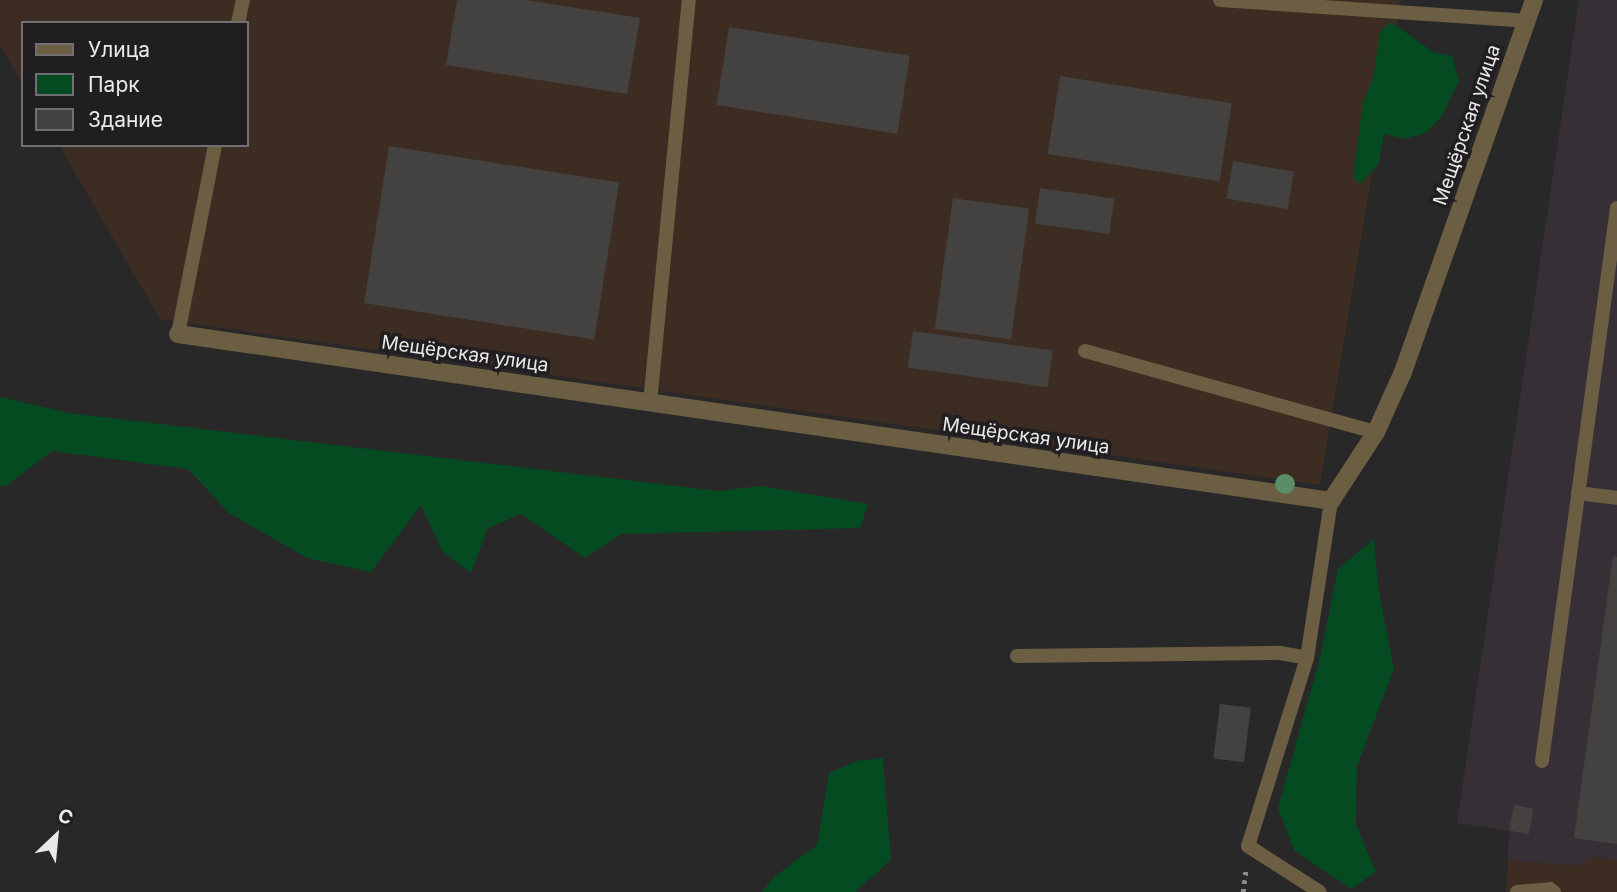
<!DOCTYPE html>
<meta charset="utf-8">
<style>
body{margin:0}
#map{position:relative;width:1617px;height:892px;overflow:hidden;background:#292829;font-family:Inter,sans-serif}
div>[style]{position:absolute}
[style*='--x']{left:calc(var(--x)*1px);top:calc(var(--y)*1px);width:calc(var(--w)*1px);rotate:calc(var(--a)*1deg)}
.built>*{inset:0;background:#363036}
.industrial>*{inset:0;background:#3c2c21}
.green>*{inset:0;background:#044b22}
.building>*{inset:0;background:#444240;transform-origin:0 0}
.path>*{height:4.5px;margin-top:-2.25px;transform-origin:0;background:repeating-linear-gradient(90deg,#8b8a8b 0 3.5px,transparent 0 8.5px)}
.lane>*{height:14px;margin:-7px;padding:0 7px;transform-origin:7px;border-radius:7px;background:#6b5e43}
.street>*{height:18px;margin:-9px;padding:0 9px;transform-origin:9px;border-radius:9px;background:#6b5e43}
.trees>*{width:20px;height:20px;margin:-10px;border-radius:50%;background:#5c8d69}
span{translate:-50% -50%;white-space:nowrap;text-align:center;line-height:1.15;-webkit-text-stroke:7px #201e20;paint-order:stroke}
.street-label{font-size:19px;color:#eae9ea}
.legend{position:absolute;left:21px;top:21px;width:228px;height:126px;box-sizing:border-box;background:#201e20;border:2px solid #716f71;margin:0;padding:9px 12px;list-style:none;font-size:21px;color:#eae9ea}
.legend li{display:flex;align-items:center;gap:14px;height:35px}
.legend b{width:35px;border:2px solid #716f71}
.north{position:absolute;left:21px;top:801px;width:70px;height:70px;-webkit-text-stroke:5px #201e20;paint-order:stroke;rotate:26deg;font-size:19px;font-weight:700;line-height:28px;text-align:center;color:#eae9ea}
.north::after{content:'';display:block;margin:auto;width:24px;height:32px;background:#eae9ea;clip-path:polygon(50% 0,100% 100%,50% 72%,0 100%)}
</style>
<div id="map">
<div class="built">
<div style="clip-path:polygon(1579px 0,1617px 0,1617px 860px,1593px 857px,1576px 866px,1508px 860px,1509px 831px,1457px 823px)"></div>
</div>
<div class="industrial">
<div style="clip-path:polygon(0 0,1401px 0,1320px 485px,160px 319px,59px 145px,247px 145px,247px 23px,23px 23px,23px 84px,0 45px)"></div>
<div style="clip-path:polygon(1593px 857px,1617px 860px,1617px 892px,1506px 892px,1508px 860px,1576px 866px)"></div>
</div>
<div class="green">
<div style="clip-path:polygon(1391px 22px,1433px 52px,1452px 56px,1459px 81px,1442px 116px,1427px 132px,1406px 139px,1384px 134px,1378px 165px,1360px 184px,1353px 177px,1363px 103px,1373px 78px,1380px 32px)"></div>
<div style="clip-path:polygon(0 397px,69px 413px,718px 491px,760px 486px,868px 504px,860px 528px,621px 534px,585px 558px,521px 514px,488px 528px,471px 573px,442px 551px,421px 505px,371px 572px,307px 558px,229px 513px,188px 469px,52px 451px,6px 486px,0 486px)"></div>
<div style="clip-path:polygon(1374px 539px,1378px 587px,1394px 669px,1357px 766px,1356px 824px,1376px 872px,1351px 889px,1294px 850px,1278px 808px,1320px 658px,1338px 569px)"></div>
<div style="clip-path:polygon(883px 758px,891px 860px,855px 892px,762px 892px,774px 877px,817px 845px,829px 773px,856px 761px)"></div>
</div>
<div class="building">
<div style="clip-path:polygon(457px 0,526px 0,640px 18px,627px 94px,446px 65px)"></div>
<div style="left:729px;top:27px;width:183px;height:79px;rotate:9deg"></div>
<div style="left:1060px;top:76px;width:174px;height:79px;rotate:9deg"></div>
<div style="left:389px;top:146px;width:233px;height:159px;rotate:9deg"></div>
<div style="left:1233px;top:161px;width:62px;height:38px;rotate:10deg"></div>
<div style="left:1040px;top:188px;width:75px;height:36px;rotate:8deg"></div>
<div style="left:953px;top:198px;width:77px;height:132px;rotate:8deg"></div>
<div style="left:913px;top:331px;width:141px;height:37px;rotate:8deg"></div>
<div style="clip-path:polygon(1613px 556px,1617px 557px,1617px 844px,1574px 838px)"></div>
<div style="left:1220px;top:704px;width:31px;height:55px;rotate:7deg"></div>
<div style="left:1514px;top:805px;width:20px;height:26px;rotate:11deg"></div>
</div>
<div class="path">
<div style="--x:1243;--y:892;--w:25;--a:-83"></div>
</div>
<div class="lane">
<div style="--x:1220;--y:0;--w:307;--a:3.9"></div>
<div style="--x:238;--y:23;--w:24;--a:-78"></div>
<div style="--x:178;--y:334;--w:193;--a:-78.9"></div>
<div style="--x:1085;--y:351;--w:302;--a:15.6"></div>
<div style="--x:650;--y:403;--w:405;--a:-84.5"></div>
<div style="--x:1578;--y:493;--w:39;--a:7"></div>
<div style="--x:1017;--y:656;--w:263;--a:-0.7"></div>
<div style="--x:1280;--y:653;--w:27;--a:10"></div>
<div style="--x:1307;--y:658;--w:159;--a:-81.3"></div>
<div style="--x:1307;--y:658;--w:197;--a:107.4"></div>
<div style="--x:1248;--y:846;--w:85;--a:32.6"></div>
<div style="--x:1542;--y:761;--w:558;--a:-82.28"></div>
<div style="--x:1517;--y:892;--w:33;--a:-5"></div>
<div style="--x:1550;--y:889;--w:5;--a:37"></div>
</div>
<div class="street">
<div style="--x:178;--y:334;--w:1165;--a:8.24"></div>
<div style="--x:1331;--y:501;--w:82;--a:-56.9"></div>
<div style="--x:1376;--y:432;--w:66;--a:-65.8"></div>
<div style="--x:1403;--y:372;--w:394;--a:-70.6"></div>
</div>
<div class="trees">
<div style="left:1285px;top:484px"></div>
</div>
<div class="street-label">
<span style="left:1467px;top:125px;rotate:-71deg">Мещёрская улица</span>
<span style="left:465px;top:354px;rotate:8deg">Мещёрская улица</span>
<span style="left:1026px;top:436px;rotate:8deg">Мещёрская улица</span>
</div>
<ul class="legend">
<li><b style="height:9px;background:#6b5e43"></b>Улица</li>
<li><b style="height:19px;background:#044b22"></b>Парк</li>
<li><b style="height:19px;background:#444240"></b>Здание</li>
</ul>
<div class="north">С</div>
</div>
